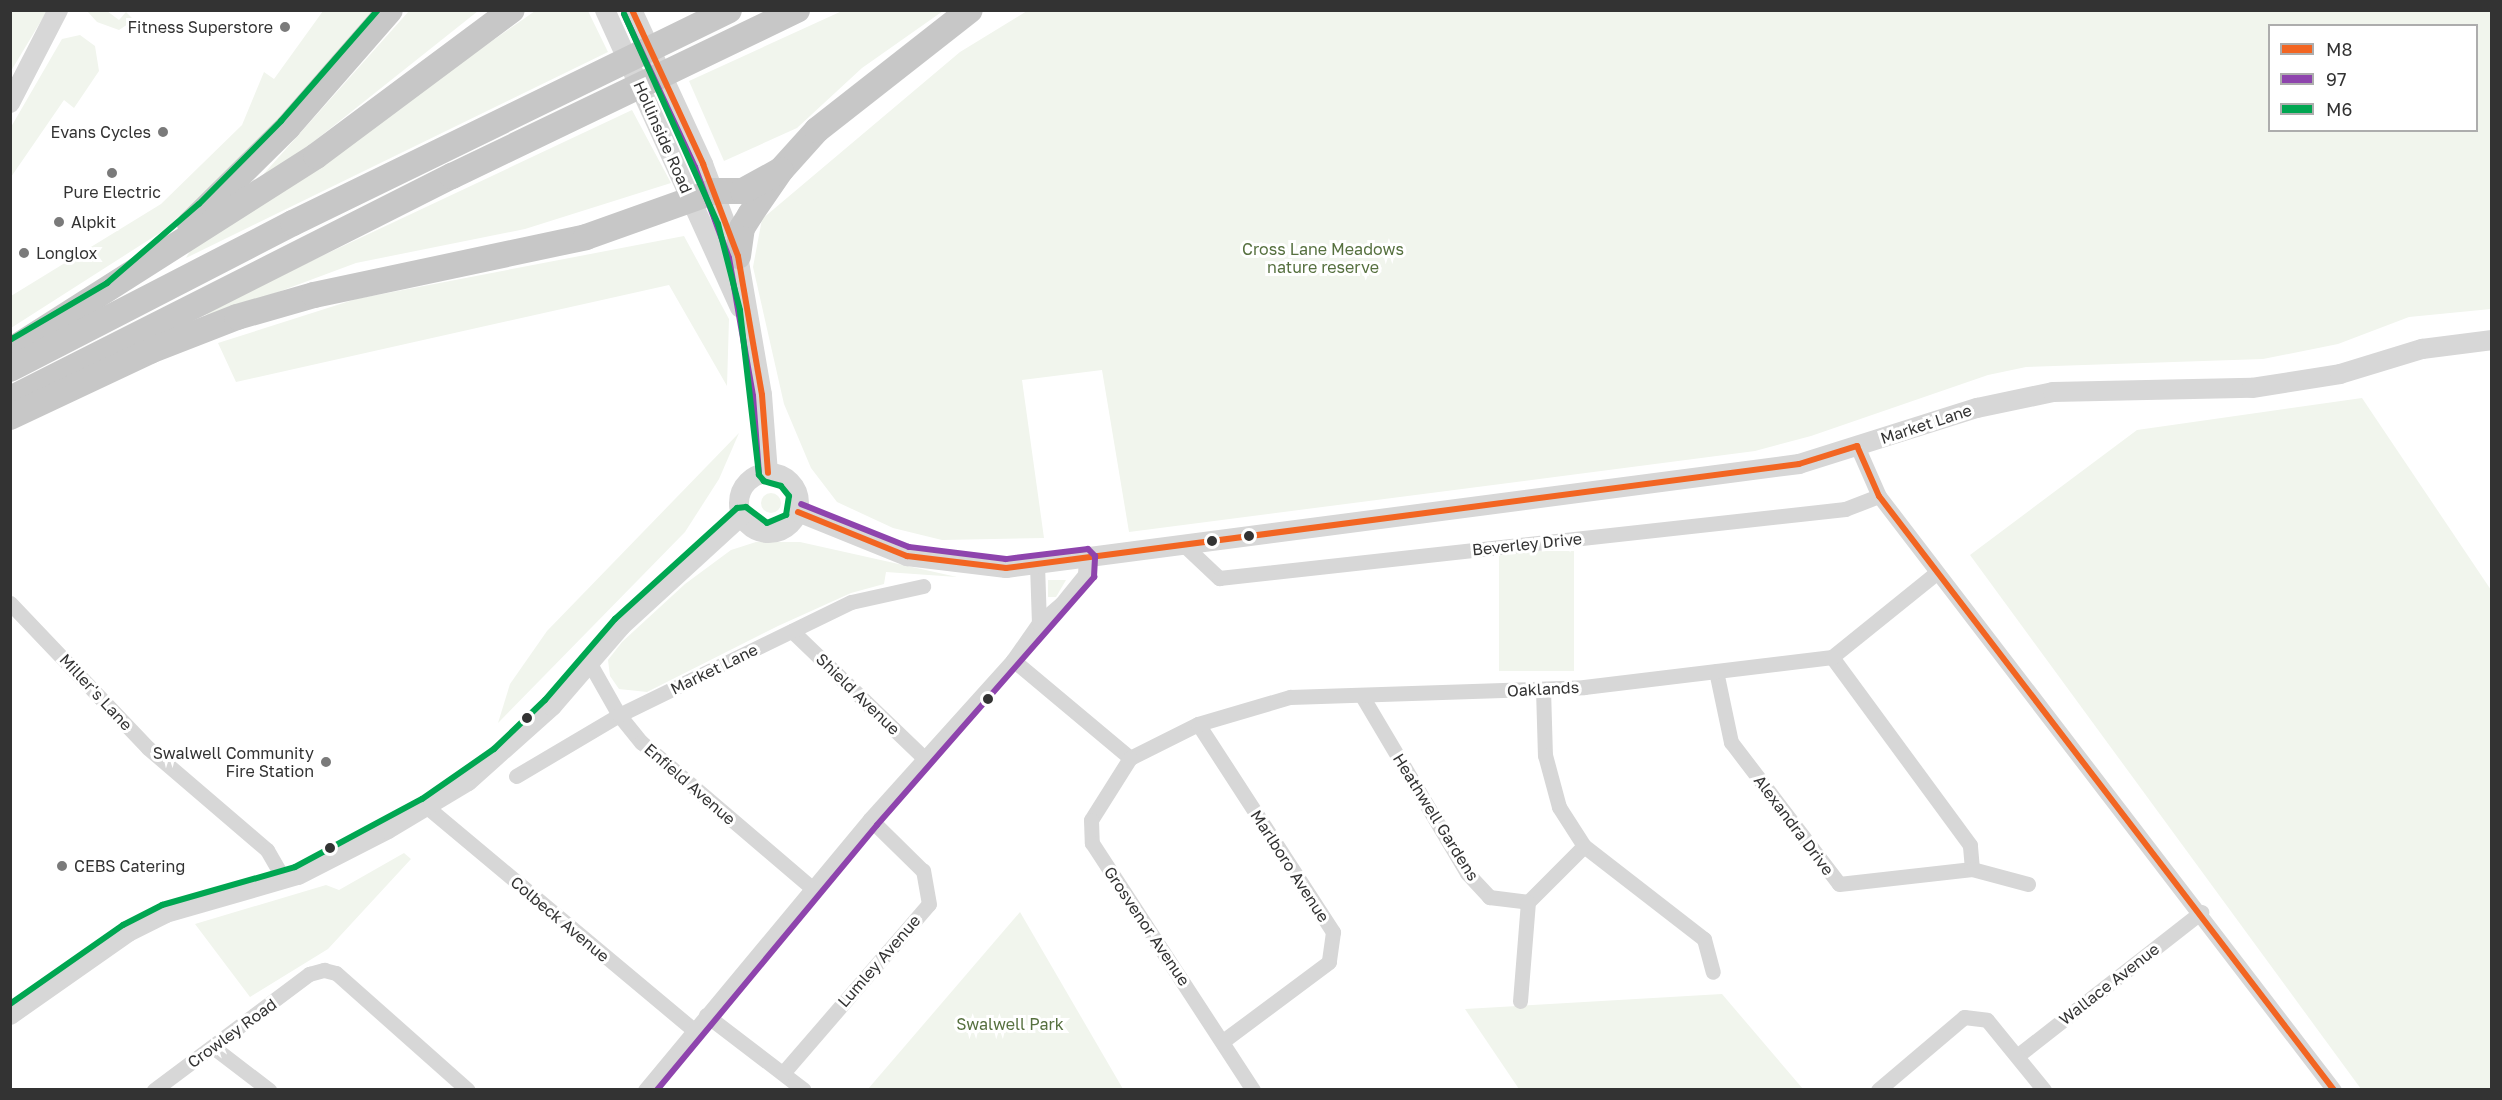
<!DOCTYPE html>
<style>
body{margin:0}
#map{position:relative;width:2502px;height:1100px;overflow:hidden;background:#fff;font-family:"Golos Text",sans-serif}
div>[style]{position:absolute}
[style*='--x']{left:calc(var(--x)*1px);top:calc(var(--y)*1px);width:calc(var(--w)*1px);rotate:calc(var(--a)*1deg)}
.green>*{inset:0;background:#f1f5ed;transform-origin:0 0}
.round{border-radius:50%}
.minor>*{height:15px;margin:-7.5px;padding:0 7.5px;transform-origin:7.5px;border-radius:7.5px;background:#d7d7d7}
.tertiary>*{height:20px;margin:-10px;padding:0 10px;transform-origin:10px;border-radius:10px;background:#d7d7d7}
.tertiary>.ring{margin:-10px;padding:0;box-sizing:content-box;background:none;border:20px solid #d7d7d7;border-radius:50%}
.trunk>*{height:26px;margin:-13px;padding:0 13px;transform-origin:13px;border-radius:13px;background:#c7c7c7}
.bus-1>*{height:6px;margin:-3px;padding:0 3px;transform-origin:3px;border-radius:3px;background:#f26522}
.bus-2>*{height:6px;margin:-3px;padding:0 3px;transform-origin:3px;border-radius:3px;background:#8e44ad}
.bus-3>*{height:6px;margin:-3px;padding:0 3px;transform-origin:3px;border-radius:3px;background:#00a651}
.dots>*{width:16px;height:16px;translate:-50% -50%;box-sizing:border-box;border:3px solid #fff;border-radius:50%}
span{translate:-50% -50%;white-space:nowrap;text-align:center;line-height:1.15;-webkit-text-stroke:6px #fff;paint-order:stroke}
.poi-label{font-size:16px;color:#333}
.right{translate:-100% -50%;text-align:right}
.left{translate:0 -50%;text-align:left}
.street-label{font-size:16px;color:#333}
.park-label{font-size:16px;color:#56703f}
.frame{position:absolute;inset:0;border:12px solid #333;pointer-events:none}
.legend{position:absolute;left:2268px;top:24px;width:210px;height:108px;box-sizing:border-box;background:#fff;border:2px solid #adadad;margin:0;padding:8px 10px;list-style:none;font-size:18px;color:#333}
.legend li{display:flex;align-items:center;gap:12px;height:30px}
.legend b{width:30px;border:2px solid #adadad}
</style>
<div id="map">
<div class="green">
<div style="clip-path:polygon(11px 11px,47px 11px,11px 71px)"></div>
<div style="clip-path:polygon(87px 11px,107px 11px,119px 20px,126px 12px,134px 20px,119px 30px,97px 22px)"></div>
<div style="clip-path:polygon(323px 11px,376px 11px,263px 138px,169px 227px,11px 328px,11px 296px,161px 204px,242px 125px,264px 72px,274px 79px)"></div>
<div style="clip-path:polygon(409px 11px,478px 11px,273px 174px,261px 177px)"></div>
<div style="clip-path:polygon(535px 11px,588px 11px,608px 52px,186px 258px,190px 251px)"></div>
<div style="clip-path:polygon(842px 11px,943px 11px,862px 68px,797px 128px,724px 161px,689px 81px)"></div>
<div style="clip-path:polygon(evenodd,1027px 11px,2491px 11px,2491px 309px,2409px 317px,2338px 344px,2263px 359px,2026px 367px,1988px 375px,1811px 436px,1755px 451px,1129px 532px,1102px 370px,1022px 380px,1044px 538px,942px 540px,893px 528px,837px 502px,811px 468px,784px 404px,753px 267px,762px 219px,960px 52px,1027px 11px,2270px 26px,2476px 26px,2476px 130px,2270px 130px,2270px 26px)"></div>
<div style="clip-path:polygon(80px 35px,95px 46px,99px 71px,74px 108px,64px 100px,11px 177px,11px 127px,62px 39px)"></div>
<div style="clip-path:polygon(632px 110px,671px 183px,525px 229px,356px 263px,208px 318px,205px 311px)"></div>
<div style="clip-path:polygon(684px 236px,729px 319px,727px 386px,669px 285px,236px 382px,218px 343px,356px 299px)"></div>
<div style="clip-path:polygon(2362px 398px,2491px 590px,2491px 1089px,2361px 1089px,1970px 555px,2137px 430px)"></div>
<div style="clip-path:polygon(739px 433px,719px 479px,685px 532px,498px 723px,510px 684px,547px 631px)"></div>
<div class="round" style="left:761px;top:493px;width:20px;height:20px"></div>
<div style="clip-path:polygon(756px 542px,800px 542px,957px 577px,886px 572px,884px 584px,851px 593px,778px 626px,647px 692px,619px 689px,610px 676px,608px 660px,622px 642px,685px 584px,731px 550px)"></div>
<div style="left:1574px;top:551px;width:120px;height:75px;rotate:90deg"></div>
<div style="clip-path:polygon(1048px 580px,1066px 580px,1056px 597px,1048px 597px)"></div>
<div style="clip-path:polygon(404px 853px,411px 859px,328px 949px,250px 997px,195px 924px,326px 885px,339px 890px)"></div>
<div style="clip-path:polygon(1020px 912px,1123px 1089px,868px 1089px)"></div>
<div style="clip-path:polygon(1722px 994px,1803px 1089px,1519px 1089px,1465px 1009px)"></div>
</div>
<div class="minor">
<div style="--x:1857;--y:446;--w:55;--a:66.3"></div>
<div style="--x:1879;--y:496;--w:748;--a:52.55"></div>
<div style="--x:1185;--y:546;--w:47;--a:43.3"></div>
<div style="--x:1219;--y:578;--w:630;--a:-6.29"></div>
<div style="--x:1845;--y:509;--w:36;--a:-21"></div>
<div style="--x:1037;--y:564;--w:59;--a:88.1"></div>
<div style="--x:10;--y:603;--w:200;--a:46.4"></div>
<div style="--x:148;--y:748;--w:157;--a:40.6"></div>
<div style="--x:267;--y:850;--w:34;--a:60"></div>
<div style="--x:792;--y:631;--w:183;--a:43.9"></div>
<div style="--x:1013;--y:660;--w:153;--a:39.9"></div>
<div style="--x:589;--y:662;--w:61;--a:60.5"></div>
<div style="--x:619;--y:715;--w:35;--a:51"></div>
<div style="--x:641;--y:742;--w:225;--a:40.5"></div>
<div style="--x:1716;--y:671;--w:73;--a:78.1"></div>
<div style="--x:1731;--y:742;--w:178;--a:52.7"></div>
<div style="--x:1839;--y:884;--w:134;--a:-6.4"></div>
<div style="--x:1972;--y:869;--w:24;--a:-95"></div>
<div style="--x:1970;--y:845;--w:233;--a:-126.3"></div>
<div style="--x:1543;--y:689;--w:66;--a:88.3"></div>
<div style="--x:1545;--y:755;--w:54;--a:74.9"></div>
<div style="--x:1559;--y:807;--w:46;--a:57.3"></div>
<div style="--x:1584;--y:846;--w:152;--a:37.8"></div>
<div style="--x:1704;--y:939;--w:34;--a:75"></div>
<div style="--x:1362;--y:696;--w:206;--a:59.3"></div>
<div style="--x:1467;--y:873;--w:33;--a:47"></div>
<div style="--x:1489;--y:897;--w:39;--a:7"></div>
<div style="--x:1528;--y:902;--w:79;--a:-45"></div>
<div style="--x:1198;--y:724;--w:248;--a:57"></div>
<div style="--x:1333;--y:932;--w:30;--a:98"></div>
<div style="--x:1329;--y:962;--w:132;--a:143.3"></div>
<div style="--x:1130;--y:758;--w:76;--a:-26.6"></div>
<div style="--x:1198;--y:724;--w:96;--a:-16.4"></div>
<div style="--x:1290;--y:697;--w:294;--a:-1.9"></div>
<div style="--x:1584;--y:687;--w:250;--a:-6.9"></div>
<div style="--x:1832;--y:657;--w:134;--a:-38.9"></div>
<div style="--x:1130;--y:758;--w:73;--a:122.2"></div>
<div style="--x:1091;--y:820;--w:23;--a:88"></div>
<div style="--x:1092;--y:843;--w:295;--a:56.9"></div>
<div style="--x:516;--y:776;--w:120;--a:-30.6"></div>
<div style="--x:619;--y:715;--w:258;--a:-26"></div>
<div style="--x:851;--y:602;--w:74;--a:-12.5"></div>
<div style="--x:427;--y:807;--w:348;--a:39.9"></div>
<div style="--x:1972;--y:869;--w:58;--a:15"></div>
<div style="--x:1520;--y:1001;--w:99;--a:-85.4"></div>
<div style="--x:706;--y:1015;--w:123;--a:37.4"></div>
<div style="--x:213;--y:1047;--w:71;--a:37.5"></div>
<div style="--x:2017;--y:1056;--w:234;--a:-38"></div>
<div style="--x:783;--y:1073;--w:223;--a:-49.2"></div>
<div style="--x:929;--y:904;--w:34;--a:-100"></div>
<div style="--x:923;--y:871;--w:74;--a:-135.5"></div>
<div style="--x:154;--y:1090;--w:194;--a:-36.8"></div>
<div style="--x:309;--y:974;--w:16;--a:-15"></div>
<div style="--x:324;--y:970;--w:12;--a:14"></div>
<div style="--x:336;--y:973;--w:176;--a:41.6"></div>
<div style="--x:645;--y:1090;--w:352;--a:-50.3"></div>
<div style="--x:870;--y:819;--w:214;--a:-48"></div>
<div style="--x:1013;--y:660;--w:45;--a:-54.9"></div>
<div style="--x:1039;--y:623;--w:30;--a:-41"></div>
<div style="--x:1062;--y:603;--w:36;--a:-51"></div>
<div style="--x:1085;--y:575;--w:17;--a:-87"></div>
<div style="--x:1878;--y:1090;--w:113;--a:-40.3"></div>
<div style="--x:1964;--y:1017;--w:23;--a:7"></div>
<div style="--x:1987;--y:1020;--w:90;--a:50.8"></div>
</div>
<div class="tertiary">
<div style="--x:605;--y:10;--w:327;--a:65.6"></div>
<div style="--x:632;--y:10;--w:170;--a:65.2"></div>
<div style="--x:703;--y:164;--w:98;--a:69.2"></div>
<div style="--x:738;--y:256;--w:141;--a:80.2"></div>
<div style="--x:762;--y:395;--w:78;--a:85.6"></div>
<div style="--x:10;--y:103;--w:105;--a:-62.7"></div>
<div class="ring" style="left:739px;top:473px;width:40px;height:40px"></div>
<div style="--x:798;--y:512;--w:118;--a:22"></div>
<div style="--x:907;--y:556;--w:100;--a:6.9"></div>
<div style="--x:1006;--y:568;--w:800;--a:-7.47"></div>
<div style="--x:1799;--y:464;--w:187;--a:-17.5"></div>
<div style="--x:1977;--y:408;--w:78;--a:-11.9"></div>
<div style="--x:2053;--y:392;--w:199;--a:-1.2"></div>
<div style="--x:2252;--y:388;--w:89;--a:-9"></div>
<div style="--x:2340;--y:374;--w:86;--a:-17"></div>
<div style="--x:2422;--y:349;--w:71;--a:-7.3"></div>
<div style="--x:10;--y:1015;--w:144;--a:-35.1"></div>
<div style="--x:128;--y:932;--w:42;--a:-26.6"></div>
<div style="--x:166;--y:913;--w:137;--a:-16.1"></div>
<div style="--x:298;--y:875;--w:101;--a:-27.1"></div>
<div style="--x:388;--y:829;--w:93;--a:-31"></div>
<div style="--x:468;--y:781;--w:113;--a:-41.8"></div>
<div style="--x:552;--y:706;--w:106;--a:-49.2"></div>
<div style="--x:621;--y:626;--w:164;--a:-42.5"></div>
</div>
<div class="trunk">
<div style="--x:190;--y:224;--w:138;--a:-44.7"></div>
<div style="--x:288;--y:127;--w:155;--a:-48.9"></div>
<div style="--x:738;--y:256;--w:28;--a:-82"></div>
<div style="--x:742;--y:228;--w:15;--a:-58"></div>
<div style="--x:750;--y:215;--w:55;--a:-55.4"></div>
<div style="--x:781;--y:170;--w:54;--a:-48"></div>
<div style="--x:817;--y:130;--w:194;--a:-38.1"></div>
<div style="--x:10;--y:351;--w:363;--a:-32.5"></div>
<div style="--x:316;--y:156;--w:244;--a:-36.7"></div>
<div style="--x:10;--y:369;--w:318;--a:-27.3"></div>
<div style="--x:293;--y:223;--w:485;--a:-26"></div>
<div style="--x:10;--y:399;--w:495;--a:-26.8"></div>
<div style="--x:452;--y:176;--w:383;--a:-25.7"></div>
<div style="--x:10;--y:417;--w:155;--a:-25.2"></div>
<div style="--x:150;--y:351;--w:93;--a:-21.3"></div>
<div style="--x:237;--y:317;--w:80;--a:-15.9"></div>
<div style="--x:314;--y:295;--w:278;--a:-12"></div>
<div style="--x:586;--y:237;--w:137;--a:-19.6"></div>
<div style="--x:715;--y:191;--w:28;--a:0"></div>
<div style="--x:743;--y:191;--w:43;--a:-28.9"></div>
</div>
<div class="bus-1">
<div style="--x:632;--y:10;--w:170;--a:65.2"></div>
<div style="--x:703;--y:164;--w:98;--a:69.2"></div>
<div style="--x:738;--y:256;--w:141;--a:80.2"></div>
<div style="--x:762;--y:395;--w:78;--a:85.6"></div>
<div style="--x:798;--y:512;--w:118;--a:22"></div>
<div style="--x:907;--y:556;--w:100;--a:6.9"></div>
<div style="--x:1006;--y:568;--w:800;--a:-7.47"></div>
<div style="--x:1799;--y:464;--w:61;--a:-17.2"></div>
<div style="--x:1857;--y:446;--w:55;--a:66.3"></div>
<div style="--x:1879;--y:496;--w:748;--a:52.55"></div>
</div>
<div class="bus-2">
<div style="--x:624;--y:14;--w:169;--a:65.1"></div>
<div style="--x:695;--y:167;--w:97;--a:69.5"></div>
<div style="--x:729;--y:258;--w:140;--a:80.1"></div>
<div style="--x:753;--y:396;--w:78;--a:85.6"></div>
<div style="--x:657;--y:1090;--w:344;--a:-50.3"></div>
<div style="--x:877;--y:825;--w:330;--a:-48.8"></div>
<div style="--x:1094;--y:577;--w:21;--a:-87"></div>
<div style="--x:1095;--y:556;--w:10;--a:-135"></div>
<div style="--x:1088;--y:549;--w:83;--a:173"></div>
<div style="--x:1006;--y:559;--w:98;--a:-172.9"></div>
<div style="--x:909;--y:547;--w:116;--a:-158.3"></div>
</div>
<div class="bus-3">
<div style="--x:10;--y:340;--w:113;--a:-30.4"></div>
<div style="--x:107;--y:283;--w:121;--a:-40.7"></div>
<div style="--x:199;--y:204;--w:117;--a:-45.3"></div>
<div style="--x:281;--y:121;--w:147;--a:-48.9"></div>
<div style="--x:10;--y:1004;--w:138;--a:-35"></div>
<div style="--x:123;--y:925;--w:44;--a:-27.1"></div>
<div style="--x:162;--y:905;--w:138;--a:-15.9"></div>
<div style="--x:295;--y:867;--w:144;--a:-28.2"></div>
<div style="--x:422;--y:799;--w:88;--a:-34.8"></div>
<div style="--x:494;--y:749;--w:71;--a:-43.9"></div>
<div style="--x:545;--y:700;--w:107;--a:-49.2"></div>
<div style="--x:615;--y:619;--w:165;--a:-42.3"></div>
<div style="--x:737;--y:508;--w:9;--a:-6"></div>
<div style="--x:746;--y:507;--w:26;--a:37"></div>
<div style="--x:767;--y:523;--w:21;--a:-23"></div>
<div style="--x:786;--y:515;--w:19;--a:-81"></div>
<div style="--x:789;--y:496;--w:13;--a:-129"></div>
<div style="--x:781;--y:486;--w:18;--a:-164"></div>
<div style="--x:764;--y:481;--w:8;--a:-130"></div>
<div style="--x:759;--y:475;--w:166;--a:-96.6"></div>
<div style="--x:740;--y:310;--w:89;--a:-104.3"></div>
<div style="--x:718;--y:224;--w:230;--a:-114.1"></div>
</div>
<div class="dots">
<div style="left:285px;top:27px;background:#7a7a7a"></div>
<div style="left:163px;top:132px;background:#7a7a7a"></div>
<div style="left:112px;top:173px;background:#7a7a7a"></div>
<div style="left:59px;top:222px;background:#7a7a7a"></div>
<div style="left:24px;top:253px;background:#7a7a7a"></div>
<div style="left:1249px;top:536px;background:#333"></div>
<div style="left:1212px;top:541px;background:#333"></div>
<div style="left:988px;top:699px;background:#333"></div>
<div style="left:527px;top:718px;background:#333"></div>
<div style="left:326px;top:762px;background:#7a7a7a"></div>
<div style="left:330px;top:848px;background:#333"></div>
<div style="left:62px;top:866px;background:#7a7a7a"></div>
</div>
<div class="poi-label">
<span class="right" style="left:273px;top:27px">Fitness Superstore</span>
<span class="right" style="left:151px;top:132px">Evans Cycles</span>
<span style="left:112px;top:192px">Pure Electric</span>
<span class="left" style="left:71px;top:222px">Alpkit</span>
<span class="left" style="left:36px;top:253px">Longlox</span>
<span class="right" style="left:314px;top:762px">Swalwell Community<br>Fire Station</span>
<span class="left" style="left:74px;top:866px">CEBS Catering</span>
</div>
<div class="street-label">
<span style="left:663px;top:137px;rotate:66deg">Hollinside Road</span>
<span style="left:1926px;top:424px;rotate:-18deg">Market Lane</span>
<span style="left:1527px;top:544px;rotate:-6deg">Beverley Drive</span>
<span style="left:714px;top:669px;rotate:-26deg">Market Lane</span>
<span style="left:1543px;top:689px;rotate:-3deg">Oaklands</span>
<span style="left:96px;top:692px;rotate:47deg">Miller's Lane</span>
<span style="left:858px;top:694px;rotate:44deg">Shield Avenue</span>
<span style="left:690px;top:784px;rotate:41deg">Enfield Avenue</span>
<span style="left:1436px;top:817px;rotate:58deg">Heathwell Gardens</span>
<span style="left:1794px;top:825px;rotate:53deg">Alexandra Drive</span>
<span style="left:1290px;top:866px;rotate:57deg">Marlboro Avenue</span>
<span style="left:560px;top:919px;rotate:40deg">Colbeck Avenue</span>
<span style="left:1147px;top:926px;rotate:56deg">Grosvenor Avenue</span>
<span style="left:879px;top:961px;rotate:-49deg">Lumley Avenue</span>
<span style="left:2109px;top:984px;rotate:-38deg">Wallace Avenue</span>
<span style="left:232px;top:1033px;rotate:-36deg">Crowley Road</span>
</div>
<div class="park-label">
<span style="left:1323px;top:258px">Cross Lane Meadows<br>nature reserve</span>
<span style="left:1010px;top:1024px">Swalwell Park</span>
</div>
<div class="frame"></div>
<ul class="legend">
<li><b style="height:8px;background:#f26522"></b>M8</li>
<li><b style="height:8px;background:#8e44ad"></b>97</li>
<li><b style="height:8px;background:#00a651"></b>M6</li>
</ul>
</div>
